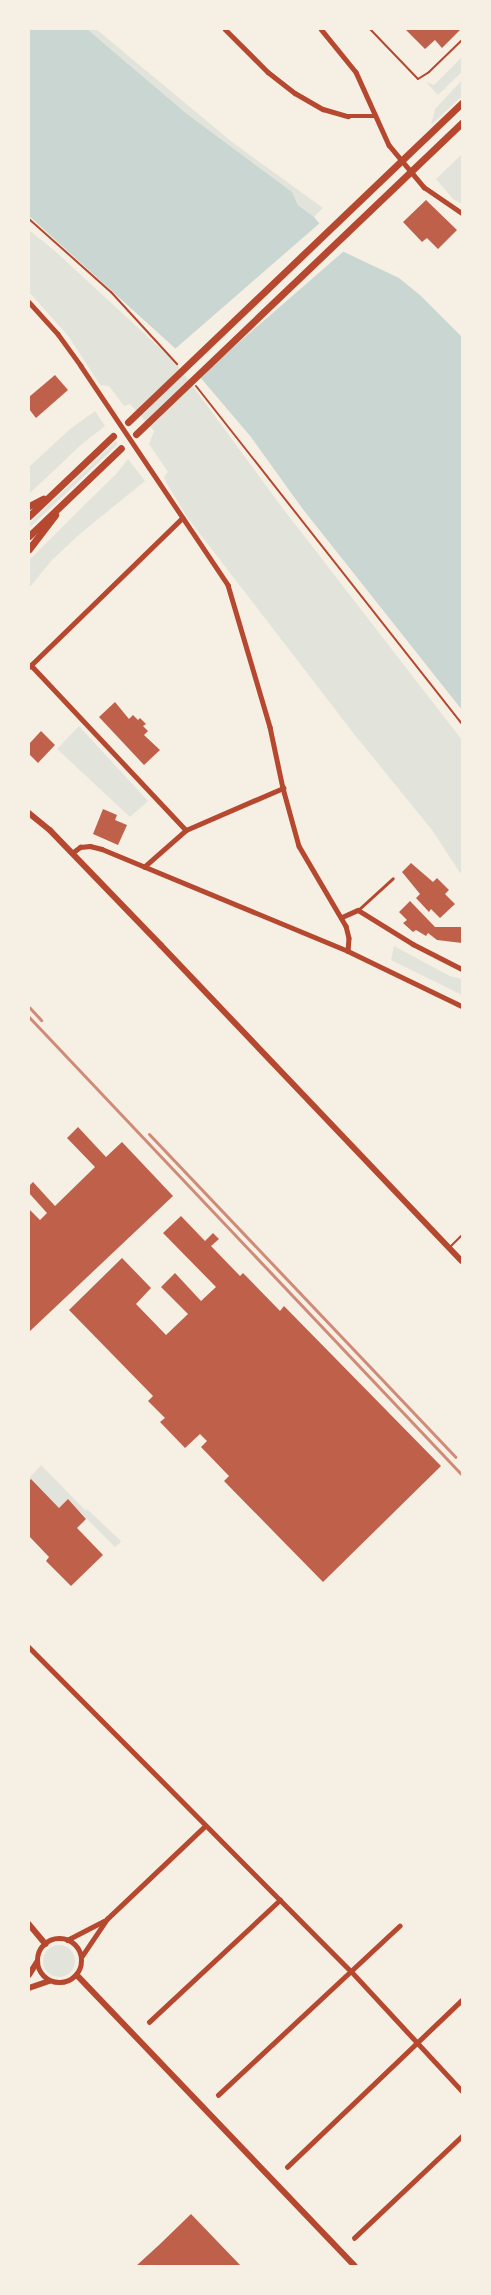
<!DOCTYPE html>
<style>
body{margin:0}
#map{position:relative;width:491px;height:2295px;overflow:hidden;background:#f6efe4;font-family:Signika,sans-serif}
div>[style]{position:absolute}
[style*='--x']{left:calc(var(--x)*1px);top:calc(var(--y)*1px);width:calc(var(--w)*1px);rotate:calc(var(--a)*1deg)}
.green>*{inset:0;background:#e2e4dc}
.round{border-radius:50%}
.water>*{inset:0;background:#c9d6d2}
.pier>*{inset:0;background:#f6efe4;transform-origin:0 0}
.building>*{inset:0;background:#bf614a}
.path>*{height:2px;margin:-1px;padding:0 1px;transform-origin:1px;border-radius:1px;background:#b5482f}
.service>*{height:2px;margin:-1px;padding:0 1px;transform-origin:1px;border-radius:1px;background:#b5482f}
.pedestrian>*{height:3px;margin:-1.5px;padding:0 1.5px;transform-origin:1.5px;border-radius:1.5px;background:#b5482f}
.minor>*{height:4.5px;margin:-2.25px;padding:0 2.25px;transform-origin:2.25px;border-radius:2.25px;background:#b5482f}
.tertiary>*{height:5.5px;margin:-2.75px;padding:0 2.75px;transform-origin:2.75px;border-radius:2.75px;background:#b5482f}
.tertiary>.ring{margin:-2.75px;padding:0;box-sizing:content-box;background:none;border:5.5px solid #b5482f;border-radius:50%}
.primary>*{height:7px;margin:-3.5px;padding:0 3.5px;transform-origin:3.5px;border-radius:3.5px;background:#b5482f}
.rail>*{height:3px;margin:-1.5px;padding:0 1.5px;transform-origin:1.5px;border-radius:1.5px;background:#cf8b77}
span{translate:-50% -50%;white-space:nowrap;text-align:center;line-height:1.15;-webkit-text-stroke:4px #f6efe4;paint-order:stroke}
.frame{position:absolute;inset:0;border:30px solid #f6efe4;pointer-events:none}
</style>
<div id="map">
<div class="green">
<div style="clip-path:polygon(87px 29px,96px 29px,232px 142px,323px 208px,314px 217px,298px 205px,292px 192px,187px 114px)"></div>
<div style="clip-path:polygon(462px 57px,462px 72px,438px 95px,426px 82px,434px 85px)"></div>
<div style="clip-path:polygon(462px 80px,462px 96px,431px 125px,435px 109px)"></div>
<div style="clip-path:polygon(462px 154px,462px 204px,453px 199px,436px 179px)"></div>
<div style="clip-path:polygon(29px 230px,55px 251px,175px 362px,281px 506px,462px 740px,462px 876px,432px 830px,354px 734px,187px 517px,166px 482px,164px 477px,168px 472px,149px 444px,154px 431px,130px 404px,124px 406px,109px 386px,100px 385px,69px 337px,29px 292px)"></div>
<div style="clip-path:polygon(95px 411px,105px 426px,82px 444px,29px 494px,29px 467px,69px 430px)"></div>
<div style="clip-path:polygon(116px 441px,118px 444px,29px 528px,29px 524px)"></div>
<div style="clip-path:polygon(128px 459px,145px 481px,81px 533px,52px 560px,29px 588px,29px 560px,117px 473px)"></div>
<div style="clip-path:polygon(79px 726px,148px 801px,130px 817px,57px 749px)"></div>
<div style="clip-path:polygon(394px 946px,450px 976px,462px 979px,462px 995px,391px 960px)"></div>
<div style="clip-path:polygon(41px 1465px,86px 1511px,87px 1509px,121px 1541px,120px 1543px,115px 1547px,68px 1500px,59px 1508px,31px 1480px,29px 1481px,29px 1478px)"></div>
<div class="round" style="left:43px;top:1945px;width:32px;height:32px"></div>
</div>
<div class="water">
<div style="clip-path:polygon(29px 29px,87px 29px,187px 114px,292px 192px,298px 205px,314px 217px,344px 252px,399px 278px,421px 296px,462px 337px,462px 710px,302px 508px,251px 437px,177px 350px,29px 216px)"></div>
</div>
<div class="pier">
<div style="left:321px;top:222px;width:37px;height:195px;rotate:49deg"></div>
</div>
<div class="building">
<div style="clip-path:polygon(405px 29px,461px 29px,442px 48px,435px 40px,425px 49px)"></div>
<div style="clip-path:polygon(426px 200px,457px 230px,438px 249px,427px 238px,422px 242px,403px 222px)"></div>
<div style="clip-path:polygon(55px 375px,68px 390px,36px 418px,29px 409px,29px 397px)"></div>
<div style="clip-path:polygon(115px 702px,129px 719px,133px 715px,138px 720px,140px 718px,146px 724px,143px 726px,148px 731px,144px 735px,160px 750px,144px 765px,99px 717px)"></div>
<div style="clip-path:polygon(41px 731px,55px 745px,38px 763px,29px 754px,29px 744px)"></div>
<div style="clip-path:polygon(103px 809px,117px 815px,115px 820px,127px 825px,118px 845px,93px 834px)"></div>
<div style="clip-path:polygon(411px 863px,433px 882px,437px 878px,449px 890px,445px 894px,455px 904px,440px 918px,431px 909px,429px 912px,416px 898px,420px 894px,402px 872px)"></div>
<div style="clip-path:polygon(410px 901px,435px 927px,462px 927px,462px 943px,437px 940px,428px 933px,426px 936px,416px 930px,413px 932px,403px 923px,407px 920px,399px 912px)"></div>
<div style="clip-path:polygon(78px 1127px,106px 1157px,122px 1142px,173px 1196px,29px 1332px,29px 1209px,40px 1220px,47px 1213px,29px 1193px,29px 1186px,33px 1182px,55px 1206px,95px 1167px,67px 1138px)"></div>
<div style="clip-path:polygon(181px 1216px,205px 1241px,213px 1233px,219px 1239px,211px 1246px,240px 1276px,243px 1273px,280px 1311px,284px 1306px,441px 1466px,323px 1582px,224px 1481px,229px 1476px,201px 1447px,207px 1441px,200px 1434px,185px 1448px,160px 1422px,165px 1418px,148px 1401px,153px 1396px,69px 1310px,122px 1258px,151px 1288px,136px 1304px,166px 1335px,188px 1314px,161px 1287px,175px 1273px,201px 1301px,216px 1287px,163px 1233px)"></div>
<div style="clip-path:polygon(31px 1479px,59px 1508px,68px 1499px,86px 1519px,77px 1528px,103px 1555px,71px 1586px,46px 1561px,49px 1557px,29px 1536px,29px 1481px)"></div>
<div style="clip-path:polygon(191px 2214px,241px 2266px,136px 2266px,159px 2245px)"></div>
</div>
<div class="path">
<div style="--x:29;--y:219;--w:110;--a:41.7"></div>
<div style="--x:111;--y:292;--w:98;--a:47.5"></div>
<div style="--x:196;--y:386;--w:430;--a:51.8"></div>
</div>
<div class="service">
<div style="--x:370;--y:29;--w:69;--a:46.2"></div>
<div style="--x:418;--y:79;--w:13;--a:-32"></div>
<div style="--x:429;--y:72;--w:46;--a:-44.1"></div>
<div style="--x:451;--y:1246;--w:16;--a:-45"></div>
</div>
<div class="pedestrian">
<div style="--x:358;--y:910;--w:47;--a:-42.4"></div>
</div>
<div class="minor">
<div style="--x:225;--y:29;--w:61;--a:45"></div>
<div style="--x:268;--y:72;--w:34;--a:38"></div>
<div style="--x:295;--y:93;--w:32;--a:30"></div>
<div style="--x:323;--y:109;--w:26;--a:16"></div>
<div style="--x:348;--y:116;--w:28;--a:0"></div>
<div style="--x:321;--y:29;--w:55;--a:50.9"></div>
<div style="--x:356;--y:72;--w:80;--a:65.7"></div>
<div style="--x:389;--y:145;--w:55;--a:50.2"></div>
<div style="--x:424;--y:187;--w:46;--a:34.4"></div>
<div style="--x:29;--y:302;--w:43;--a:47.8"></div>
<div style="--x:58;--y:334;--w:39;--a:54"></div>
<div style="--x:81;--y:366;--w:264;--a:56.1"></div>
<div style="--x:228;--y:585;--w:148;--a:73.5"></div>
<div style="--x:270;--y:727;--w:62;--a:78"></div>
<div style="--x:283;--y:788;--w:60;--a:74.6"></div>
<div style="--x:299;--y:846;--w:93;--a:59.6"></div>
<div style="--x:346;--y:926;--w:12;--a:76"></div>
<div style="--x:349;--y:938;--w:13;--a:94"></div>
<div style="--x:31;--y:665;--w:226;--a:46.8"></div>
<div style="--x:29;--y:667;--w:214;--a:-44.2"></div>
<div style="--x:72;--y:853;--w:10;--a:-37"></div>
<div style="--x:80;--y:847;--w:10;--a:-6"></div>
<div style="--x:90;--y:846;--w:12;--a:14"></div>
<div style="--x:102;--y:849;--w:266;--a:22.5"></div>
<div style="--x:348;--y:951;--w:127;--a:25.8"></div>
<div style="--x:144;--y:867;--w:56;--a:-41.4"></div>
<div style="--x:186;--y:830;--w:106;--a:-23.4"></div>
<div style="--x:342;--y:917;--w:17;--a:-24"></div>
<div style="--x:358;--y:910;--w:65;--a:31.7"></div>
<div style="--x:413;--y:944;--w:55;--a:27"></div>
<div style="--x:29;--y:1647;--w:457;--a:45.2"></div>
<div style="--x:351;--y:1971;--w:163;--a:47.2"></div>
<div style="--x:67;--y:1940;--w:42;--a:-27.2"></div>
<div style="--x:82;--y:1956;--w:45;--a:-56"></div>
<div style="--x:107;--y:1919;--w:135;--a:-43.5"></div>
<div style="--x:149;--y:2022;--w:179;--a:-43"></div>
<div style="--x:218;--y:2095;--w:248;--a:-43"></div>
<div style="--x:287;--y:2167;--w:242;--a:-43.7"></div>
<div style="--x:354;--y:2238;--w:149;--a:-43.4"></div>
</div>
<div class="tertiary">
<div style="--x:29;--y:813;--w:27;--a:39"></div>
<div style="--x:50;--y:830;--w:160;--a:46"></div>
<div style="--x:161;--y:945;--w:436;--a:46.4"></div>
<div style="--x:29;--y:1924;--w:26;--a:50"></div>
<div class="ring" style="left:38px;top:1939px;width:38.5px;height:38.5px"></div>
<div style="--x:29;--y:1975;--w:15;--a:-58"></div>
<div style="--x:77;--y:1975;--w:402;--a:46.3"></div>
<div style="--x:29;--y:1988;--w:21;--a:-19"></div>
</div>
<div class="primary">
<div style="--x:128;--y:422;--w:462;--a:-43.7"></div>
<div style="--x:136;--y:434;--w:451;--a:-43.7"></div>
<div style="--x:29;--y:506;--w:16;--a:-27"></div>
<div style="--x:29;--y:516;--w:116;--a:-43.6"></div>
<div style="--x:29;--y:536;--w:127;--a:-43.7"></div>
<div style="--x:29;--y:549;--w:43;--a:-52.6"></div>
</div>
<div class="rail">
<div style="--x:29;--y:1007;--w:18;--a:47"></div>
<div style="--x:29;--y:1017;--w:630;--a:46.61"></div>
<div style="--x:149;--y:1134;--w:445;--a:46.5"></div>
</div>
<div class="frame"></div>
</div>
